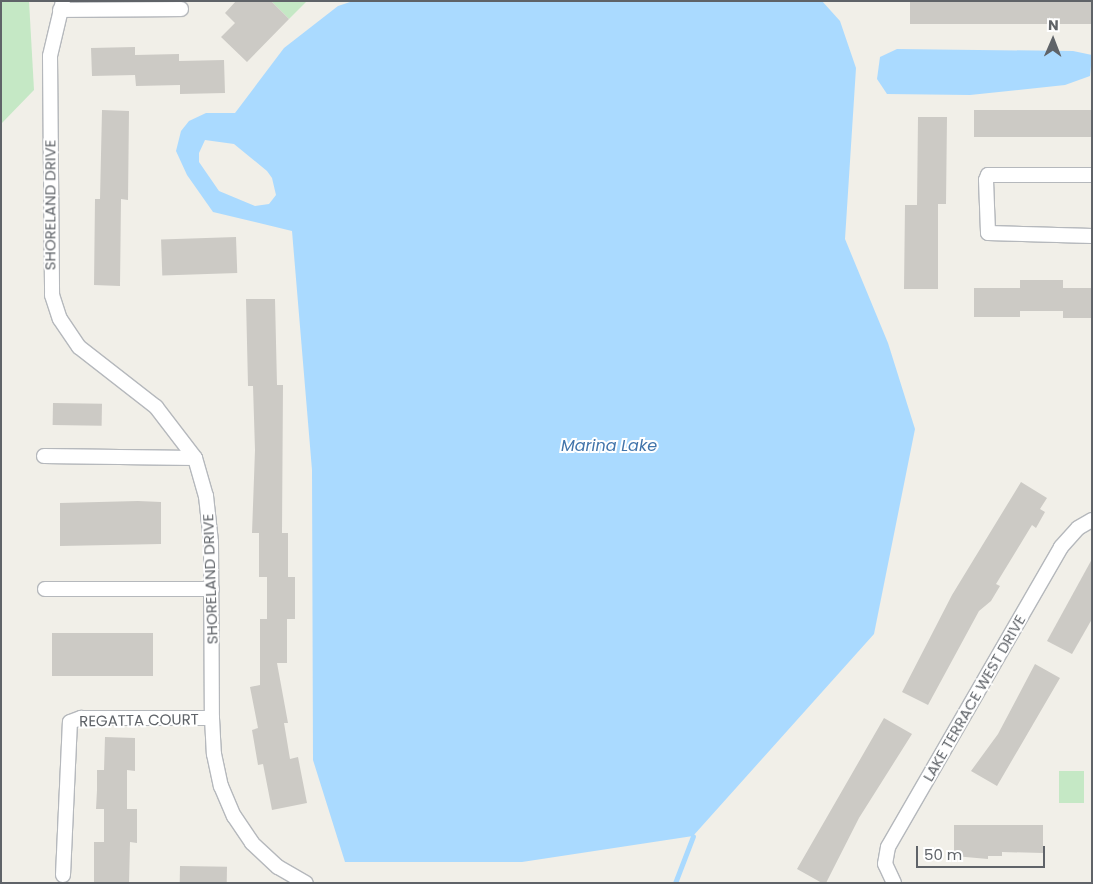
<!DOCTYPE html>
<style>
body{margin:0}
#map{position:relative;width:1093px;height:884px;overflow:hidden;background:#f1efe8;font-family:Poppins,sans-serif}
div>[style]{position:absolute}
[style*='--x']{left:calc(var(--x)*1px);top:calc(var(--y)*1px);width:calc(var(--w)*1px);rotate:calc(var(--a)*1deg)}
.green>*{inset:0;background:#c5e8c5;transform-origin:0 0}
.water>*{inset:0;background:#aadaff}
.stream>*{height:5px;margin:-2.5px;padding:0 2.5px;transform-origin:2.5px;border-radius:2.5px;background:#aadaff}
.building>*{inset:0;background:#cccac5;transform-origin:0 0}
.roads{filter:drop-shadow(1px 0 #b5b8bc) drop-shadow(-1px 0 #b5b8bc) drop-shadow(0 1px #b5b8bc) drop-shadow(0 -1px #b5b8bc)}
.street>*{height:14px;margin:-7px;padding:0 7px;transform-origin:7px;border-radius:7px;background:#fff}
span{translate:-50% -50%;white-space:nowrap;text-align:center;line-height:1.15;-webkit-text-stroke:4px #fff;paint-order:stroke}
.street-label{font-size:15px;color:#5f6368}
.water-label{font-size:16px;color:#4174aa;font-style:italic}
.frame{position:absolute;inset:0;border:2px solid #5f6368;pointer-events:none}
.north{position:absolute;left:1028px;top:15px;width:50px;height:50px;-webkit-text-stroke:4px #fff;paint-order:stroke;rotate:1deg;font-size:14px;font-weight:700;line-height:20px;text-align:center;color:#5f6368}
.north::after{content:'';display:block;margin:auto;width:18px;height:22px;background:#5f6368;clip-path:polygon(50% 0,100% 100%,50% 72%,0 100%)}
.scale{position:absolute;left:916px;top:846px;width:129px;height:22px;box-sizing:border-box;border:2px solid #5f6368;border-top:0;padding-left:6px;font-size:15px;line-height:18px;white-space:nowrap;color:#5f6368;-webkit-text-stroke:4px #fff;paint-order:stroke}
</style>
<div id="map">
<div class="green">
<div style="clip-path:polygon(1px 1px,29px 1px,34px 90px,1px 124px)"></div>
<div style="clip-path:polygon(271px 1px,307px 1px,289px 19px)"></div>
<div style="left:1059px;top:771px;width:25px;height:32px"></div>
</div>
<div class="water">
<div style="clip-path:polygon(evenodd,353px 1px,822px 1px,840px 21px,856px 68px,845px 239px,888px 343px,915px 429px,874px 634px,693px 836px,522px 862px,345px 862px,313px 760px,312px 470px,292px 231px,213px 212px,187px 175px,176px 151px,181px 131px,189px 121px,206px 113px,235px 113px,284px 48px,338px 6px,353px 1px,205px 140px,234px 144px,267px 171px,272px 178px,276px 195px,269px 204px,255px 206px,219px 191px,199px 162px,199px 153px,205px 140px)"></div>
<div style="clip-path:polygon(897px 49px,1073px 51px,1092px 55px,1090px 76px,1065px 85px,970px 95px,887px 94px,877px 79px,880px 57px)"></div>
</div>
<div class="stream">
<div style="--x:675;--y:883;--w:50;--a:-69"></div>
</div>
<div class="building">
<div style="clip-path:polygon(236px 1px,271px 1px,289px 19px,247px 62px,221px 37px,235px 23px,225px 13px)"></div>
<div style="left:910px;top:1px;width:181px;height:23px"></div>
<div style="clip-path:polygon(135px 47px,135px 55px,179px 54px,179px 61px,224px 60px,225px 93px,180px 94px,180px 85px,136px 86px,135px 75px,92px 76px,91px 48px)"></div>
<div style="clip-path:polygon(102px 110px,129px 111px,128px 200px,121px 199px,120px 286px,94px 285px,95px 199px,100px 199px)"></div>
<div style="left:974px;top:110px;width:118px;height:27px"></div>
<div style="clip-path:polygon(918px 117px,947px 117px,946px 204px,938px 204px,938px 289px,904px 289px,905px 205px,917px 205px)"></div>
<div style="left:236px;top:237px;width:36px;height:75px;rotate:88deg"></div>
<div style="clip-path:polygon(1020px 280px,1063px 280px,1063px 288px,1092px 288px,1092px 318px,1063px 318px,1063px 311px,1020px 311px,1020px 317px,974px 317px,974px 288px,1020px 288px)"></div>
<div style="clip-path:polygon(246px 299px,275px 299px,277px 385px,283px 385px,282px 533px,288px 533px,288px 577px,295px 577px,295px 619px,287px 619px,287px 663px,277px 663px,288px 723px,284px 723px,290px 759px,298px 757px,307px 803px,272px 810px,263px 764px,258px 765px,252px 730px,258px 728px,250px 687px,260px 685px,260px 619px,267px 619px,267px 577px,259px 577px,259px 533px,252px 533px,255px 450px,253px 386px,248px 386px)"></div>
<div style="left:53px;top:403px;width:49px;height:22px;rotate:1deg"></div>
<div style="clip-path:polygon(1021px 482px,1047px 498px,1040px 509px,1045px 512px,1036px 528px,1032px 525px,996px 584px,1000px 586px,991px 601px,979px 611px,928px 705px,902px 692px,952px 595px)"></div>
<div style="clip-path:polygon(138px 501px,161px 502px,161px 544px,60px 546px,60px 503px)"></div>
<div style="clip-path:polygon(1092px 559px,1092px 619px,1072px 654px,1047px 641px)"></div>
<div style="left:52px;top:633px;width:101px;height:43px"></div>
<div style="clip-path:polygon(1035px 664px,1060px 678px,997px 786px,971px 771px,998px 734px)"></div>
<div style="clip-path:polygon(884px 718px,912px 734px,859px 818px,826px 883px,822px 883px,797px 869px)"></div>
<div style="clip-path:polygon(105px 737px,135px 738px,135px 771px,127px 770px,127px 809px,137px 809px,137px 843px,130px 842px,129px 883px,94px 883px,94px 842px,104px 842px,104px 809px,96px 809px,97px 790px,97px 770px,104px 770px)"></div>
<div style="clip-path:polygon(954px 825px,1043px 825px,1043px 853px,1002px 852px,1002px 856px,988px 856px,988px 859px,954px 856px)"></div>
<div style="left:180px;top:866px;width:47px;height:17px;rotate:1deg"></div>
</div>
<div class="roads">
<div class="street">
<div style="--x:63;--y:1;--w:57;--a:103.3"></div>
<div style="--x:50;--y:56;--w:239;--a:89.5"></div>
<div style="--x:52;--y:295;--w:25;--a:72"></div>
<div style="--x:60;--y:319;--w:34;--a:56"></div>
<div style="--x:79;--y:347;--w:98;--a:37.9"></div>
<div style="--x:156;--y:407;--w:64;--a:52.6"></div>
<div style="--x:195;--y:458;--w:40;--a:74"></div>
<div style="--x:206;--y:496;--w:46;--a:83.8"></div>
<div style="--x:211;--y:542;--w:176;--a:89.7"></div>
<div style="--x:212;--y:718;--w:36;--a:87"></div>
<div style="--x:214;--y:754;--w:33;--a:78"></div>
<div style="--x:221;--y:786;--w:33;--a:67"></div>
<div style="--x:234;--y:816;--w:32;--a:56"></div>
<div style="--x:252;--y:843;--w:35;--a:43"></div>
<div style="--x:278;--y:867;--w:32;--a:30"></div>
<div style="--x:60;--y:10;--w:121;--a:-0.5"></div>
<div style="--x:1092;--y:175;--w:104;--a:180"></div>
<div style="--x:988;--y:175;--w:5;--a:112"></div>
<div style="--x:986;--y:180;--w:53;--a:87.8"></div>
<div style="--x:988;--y:233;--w:104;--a:1.7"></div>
<div style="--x:44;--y:456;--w:151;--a:0.8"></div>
<div style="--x:45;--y:589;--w:167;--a:0"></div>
<div style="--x:63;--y:875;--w:153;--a:-87.4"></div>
<div style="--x:70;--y:722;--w:12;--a:-20"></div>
<div style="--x:81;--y:718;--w:131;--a:0"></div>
<div style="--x:894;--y:883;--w:21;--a:-115"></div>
<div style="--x:885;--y:864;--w:17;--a:-80"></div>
<div style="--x:888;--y:847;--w:346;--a:-60"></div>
<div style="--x:1061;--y:547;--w:25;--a:-48"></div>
<div style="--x:1078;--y:528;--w:16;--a:-30"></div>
</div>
</div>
<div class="street-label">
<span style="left:50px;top:205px;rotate:-90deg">SHORELAND DRIVE</span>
<span style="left:210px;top:579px;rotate:-92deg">SHORELAND DRIVE</span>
<span style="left:974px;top:698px;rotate:-60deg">LAKE TERRACE WEST DRIVE</span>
<span style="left:139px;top:720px;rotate:-1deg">REGATTA COURT</span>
</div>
<div class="water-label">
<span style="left:609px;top:446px">Marina Lake</span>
</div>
<div class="frame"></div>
<div class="north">N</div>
<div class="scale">50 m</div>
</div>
